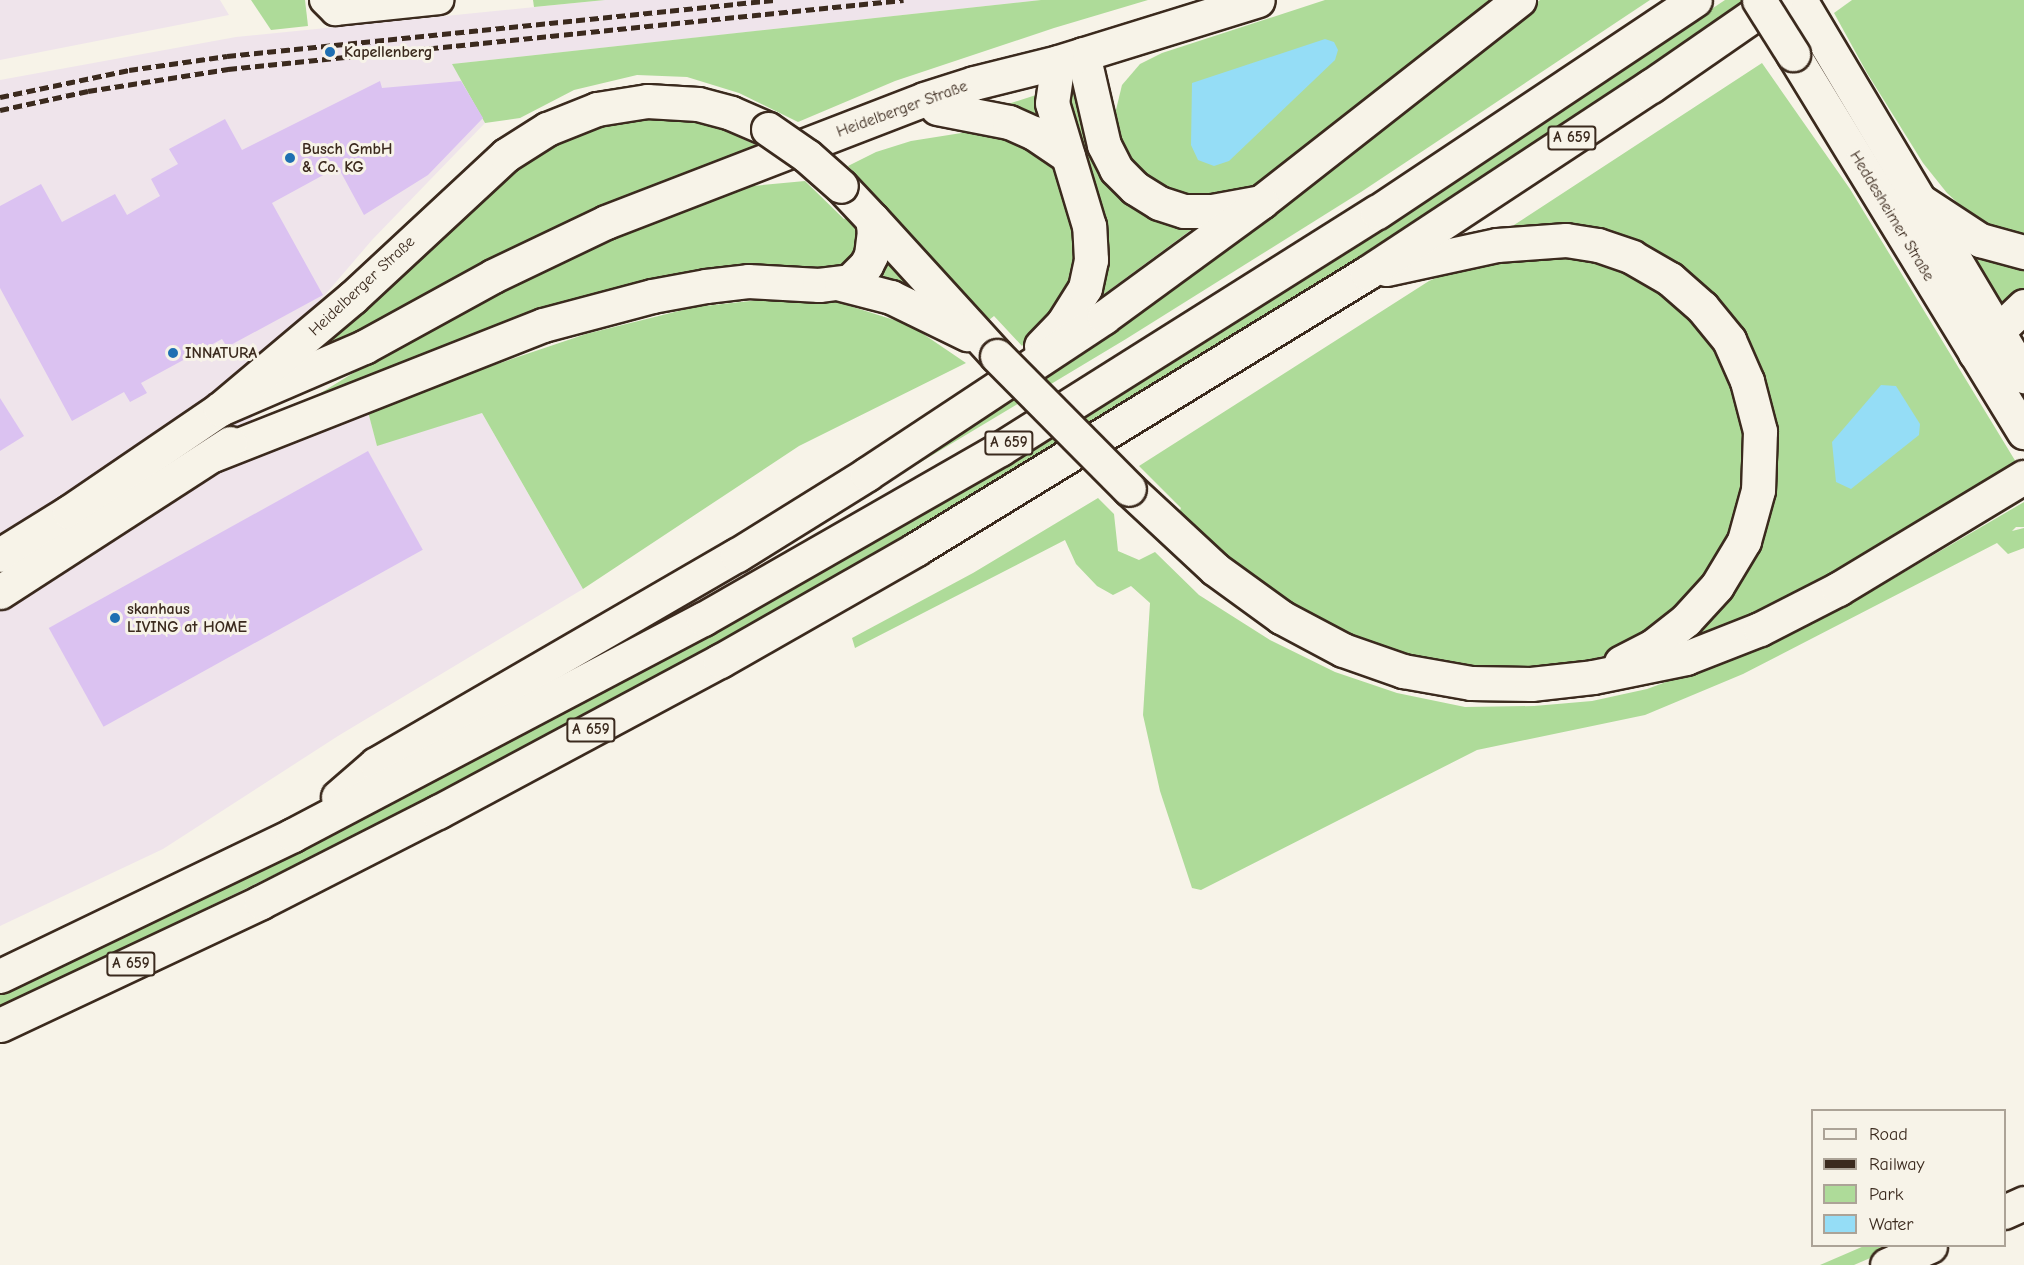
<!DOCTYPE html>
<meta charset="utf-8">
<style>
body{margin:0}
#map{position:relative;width:2024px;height:1265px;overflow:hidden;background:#f7f3e8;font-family:"Comic Neue",sans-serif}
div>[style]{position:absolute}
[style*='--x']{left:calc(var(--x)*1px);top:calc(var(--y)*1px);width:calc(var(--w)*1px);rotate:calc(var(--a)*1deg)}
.built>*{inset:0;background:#efe4eb}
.green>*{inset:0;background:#aedb99}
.water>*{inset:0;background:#95ddf6}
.building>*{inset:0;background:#dbc2f1;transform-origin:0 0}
.roads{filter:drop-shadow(2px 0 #3b2a1e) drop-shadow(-2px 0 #3b2a1e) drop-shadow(0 2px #3b2a1e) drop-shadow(0 -2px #3b2a1e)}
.street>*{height:28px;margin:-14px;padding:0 14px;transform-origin:14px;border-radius:14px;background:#f7f3e8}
.secondary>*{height:33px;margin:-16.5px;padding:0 16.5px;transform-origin:16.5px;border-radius:16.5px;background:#f7f3e8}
.highway>*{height:33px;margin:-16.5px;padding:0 16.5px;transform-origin:16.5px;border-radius:16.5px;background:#f7f3e8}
.rail>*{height:4.5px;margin-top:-2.25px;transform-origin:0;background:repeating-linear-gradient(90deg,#3b2a1e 0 9px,transparent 0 13.5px)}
.bridges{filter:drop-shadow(2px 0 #3b2a1e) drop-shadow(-2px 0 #3b2a1e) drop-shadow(0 2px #3b2a1e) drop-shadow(0 -2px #3b2a1e)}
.secondary-bridge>*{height:33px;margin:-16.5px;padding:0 16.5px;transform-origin:16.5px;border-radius:16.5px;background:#f7f3e8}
.highway-bridge>*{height:33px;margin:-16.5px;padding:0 16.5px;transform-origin:16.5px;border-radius:16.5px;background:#f7f3e8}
.dots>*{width:16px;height:16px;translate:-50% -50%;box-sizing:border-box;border:3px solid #f7f3e8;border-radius:50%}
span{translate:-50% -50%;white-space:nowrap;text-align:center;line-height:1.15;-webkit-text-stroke:6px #f7f3e8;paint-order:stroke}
.shield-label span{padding:2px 4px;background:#f7f3e8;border:2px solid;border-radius:4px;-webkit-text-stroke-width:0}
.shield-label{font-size:15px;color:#3b2a1e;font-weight:700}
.poi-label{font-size:16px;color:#3b2a1e;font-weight:700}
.left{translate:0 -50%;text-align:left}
.street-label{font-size:16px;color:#3b2a1e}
.legend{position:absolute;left:1811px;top:1109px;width:195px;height:138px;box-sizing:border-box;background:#f7f3e8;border:2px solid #aca397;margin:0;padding:8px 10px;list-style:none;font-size:18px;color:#3b2a1e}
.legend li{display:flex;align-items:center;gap:12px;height:30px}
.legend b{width:30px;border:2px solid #aca397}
</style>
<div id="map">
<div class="built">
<div style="clip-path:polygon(0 0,220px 0,229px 15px,0 60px)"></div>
<div style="clip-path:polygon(605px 0,1041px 0,453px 64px,485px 123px,372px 240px,318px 303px,233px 378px,268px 453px,367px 408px,377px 445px,482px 413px,583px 589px,338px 736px,163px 849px,0 926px,0 80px,236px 37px)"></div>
</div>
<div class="green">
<div style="clip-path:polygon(251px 0,305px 0,308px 26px,271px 30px)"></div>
<div style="clip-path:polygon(533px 0,605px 0,534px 7px)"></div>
<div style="clip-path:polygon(1041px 0,1148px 0,1054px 28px,895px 81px,798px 122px,739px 93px,687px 77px,637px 75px,574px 90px,520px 118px,485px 123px,452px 64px)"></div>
<div style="clip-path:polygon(1325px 0,1500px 0,1261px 182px,1242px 191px,1202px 199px,1163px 190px,1130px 163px,1122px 149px,1114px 118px,1122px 85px,1140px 64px,1162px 53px)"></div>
<div style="clip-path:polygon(1540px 0,1650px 0,1361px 192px,1126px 339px,794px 538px,1435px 83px)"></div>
<div style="clip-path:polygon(1725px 0,1746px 0,1455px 196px,1099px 420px,929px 521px,690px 658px,357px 835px,0 1007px,0 995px,178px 911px,351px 823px,683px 648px,922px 511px,1090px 413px,1244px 316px,1447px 186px)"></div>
<div style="clip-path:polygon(1852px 0,2024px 0,2024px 236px,1991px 225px,1961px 206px,1947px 193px,1923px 163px,1867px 73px,1834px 13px)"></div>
<div style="clip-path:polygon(1762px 63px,1850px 189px,2019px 467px,1859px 565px,1678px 650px,1773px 463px,1696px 286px,1516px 229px,1514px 225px)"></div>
<div style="clip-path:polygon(1070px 92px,1075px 95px,1091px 158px,1116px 194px,1152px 217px,1195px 227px,1104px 294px,1102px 292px,1104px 275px,1065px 94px)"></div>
<div style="clip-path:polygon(1037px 95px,1047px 125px,1002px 106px,1036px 95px)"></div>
<div style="clip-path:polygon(678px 114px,748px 135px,743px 139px,756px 145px,587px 215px,287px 373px,515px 163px,596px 120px)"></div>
<div style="clip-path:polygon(974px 131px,1011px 135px,1055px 164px,1075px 227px,1076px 267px,1061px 302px,1022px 346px,994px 316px,989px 320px,858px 185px,862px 181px,848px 166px,876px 152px,911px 141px)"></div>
<div style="clip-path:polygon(805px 181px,844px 219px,850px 215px,863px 227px,863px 240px,844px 268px,794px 269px,288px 413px,381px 356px,481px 300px,606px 241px,692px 204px,742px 187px)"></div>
<div style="clip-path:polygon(1960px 243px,2024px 264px,2024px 294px,2004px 306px)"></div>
<div style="clip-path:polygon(1575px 253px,1651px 282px,1707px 332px,1736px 389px,1750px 468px,1733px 540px,1672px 620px,1610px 654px,1574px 664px,1537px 669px,1471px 668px,1388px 649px,1332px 628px,1264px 585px,1200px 533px,1178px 514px,1181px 508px,1139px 466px,1429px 281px,1478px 260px)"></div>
<div style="clip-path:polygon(884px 255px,927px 297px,872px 278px)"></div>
<div style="clip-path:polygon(768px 299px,834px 301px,910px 325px,966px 363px,799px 446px,583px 589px,482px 413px,377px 446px,367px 408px,586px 334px,695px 307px)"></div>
<div style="clip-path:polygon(1098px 498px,1114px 514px,1118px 551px,1139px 560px,1155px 552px,1199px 595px,1270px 640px,1335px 672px,1397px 693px,1465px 707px,1534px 706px,1592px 701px,1647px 689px,1750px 651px,1853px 602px,2024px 502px,2024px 527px,2016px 527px,2012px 531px,2024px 528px,2024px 548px,2008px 554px,1997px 543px,1743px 674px,1645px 715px,1477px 750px,1201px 890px,1192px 888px,1160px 791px,1143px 715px,1150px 603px,1131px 586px,1113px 595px,1097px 586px,1076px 564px,1065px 540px,855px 648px,852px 638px,973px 573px)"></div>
<div style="clip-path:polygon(1864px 1246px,1898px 1246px,1854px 1265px,1820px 1265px)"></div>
</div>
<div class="water">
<div style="clip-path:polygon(1325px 39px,1334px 42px,1338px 50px,1335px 60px,1229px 161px,1214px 166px,1198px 160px,1191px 145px,1192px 83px)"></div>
<div style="clip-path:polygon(1881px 385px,1896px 386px,1920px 424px,1919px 435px,1851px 489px,1836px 482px,1832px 442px)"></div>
</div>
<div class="building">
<div style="clip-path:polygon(380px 81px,382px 88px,461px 81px,483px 118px,428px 175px,364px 215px,338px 167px,272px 203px,323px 295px,227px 347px,222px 339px,141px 383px,147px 393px,130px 402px,124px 392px,72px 421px,0 288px,0 206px,41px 184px,62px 222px,115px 194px,127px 215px,160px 196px,151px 179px,178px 164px,169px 149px,225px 119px,242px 150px)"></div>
<div style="clip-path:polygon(0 398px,24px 436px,0 451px)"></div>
<div style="left:368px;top:451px;width:113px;height:365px;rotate:61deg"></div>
</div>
<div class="roads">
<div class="street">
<div style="--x:324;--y:0;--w:16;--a:45"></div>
<div style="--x:335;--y:11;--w:105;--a:-6"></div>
</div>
<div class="secondary">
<div style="--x:1800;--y:0;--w:438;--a:59.2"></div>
<div style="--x:1083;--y:54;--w:93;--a:77"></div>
<div style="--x:1104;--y:145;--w:27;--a:63"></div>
<div style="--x:1116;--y:169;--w:27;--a:45"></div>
<div style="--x:1135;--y:188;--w:28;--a:32"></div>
<div style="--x:1159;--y:203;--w:26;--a:18"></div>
<div style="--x:1184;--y:211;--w:28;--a:0"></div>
<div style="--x:1212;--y:211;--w:50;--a:-10.4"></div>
<div style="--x:1261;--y:202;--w:328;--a:-38.1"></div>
<div style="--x:1793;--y:54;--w:443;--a:58.6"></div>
<div style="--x:220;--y:409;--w:157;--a:-23.3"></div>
<div style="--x:364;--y:347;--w:147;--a:-28.8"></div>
<div style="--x:493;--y:276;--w:125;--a:-25.5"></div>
<div style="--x:606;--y:222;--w:341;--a:-21.1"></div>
<div style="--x:924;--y:99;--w:52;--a:-17.7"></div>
<div style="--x:974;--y:83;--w:87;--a:-14"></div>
<div style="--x:1058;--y:62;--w:209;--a:-17.2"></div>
<div style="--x:213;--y:455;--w:355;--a:-21.5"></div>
<div style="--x:543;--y:325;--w:113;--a:-14.9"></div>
<div style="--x:652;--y:296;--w:55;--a:-10.5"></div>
<div style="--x:706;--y:286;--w:42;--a:-6.8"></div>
<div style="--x:748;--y:281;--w:71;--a:3.2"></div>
<div style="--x:819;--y:285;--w:31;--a:-7"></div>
<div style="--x:850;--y:281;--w:23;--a:-45"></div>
<div style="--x:866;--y:265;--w:11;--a:-63"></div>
<div style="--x:871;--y:255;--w:23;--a:-83"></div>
<div style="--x:874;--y:232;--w:13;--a:-99"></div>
<div style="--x:872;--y:219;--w:45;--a:-133.2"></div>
<div style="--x:0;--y:555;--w:81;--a:-31.9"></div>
<div style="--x:69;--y:512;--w:183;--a:-34.3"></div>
<div style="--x:220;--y:409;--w:172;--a:-40.1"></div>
<div style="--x:352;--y:298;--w:210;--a:-42.9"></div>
<div style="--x:506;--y:155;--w:49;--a:-32.4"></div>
<div style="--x:547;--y:129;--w:54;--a:-21.8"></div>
<div style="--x:597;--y:109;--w:51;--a:-9.1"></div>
<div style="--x:647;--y:101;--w:51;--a:3.4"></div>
<div style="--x:698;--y:104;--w:34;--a:15"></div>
<div style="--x:731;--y:113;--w:40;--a:23.4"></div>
<div style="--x:0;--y:592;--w:274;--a:-32.9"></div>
<div style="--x:2004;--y:1212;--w:22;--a:-24"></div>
<div style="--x:1887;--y:1265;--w:47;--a:-23.8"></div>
</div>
<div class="highway">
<div style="--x:937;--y:108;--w:73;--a:11"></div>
<div style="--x:1009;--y:122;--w:27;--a:24"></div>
<div style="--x:1034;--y:133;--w:41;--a:34.1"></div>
<div style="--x:1916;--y:198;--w:77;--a:33.3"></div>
<div style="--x:1980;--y:240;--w:46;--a:15.3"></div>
<div style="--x:872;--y:219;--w:185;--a:47.6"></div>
<div style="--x:1386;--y:269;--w:114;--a:-12.2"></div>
<div style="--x:1497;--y:245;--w:69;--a:-4.1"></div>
<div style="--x:1566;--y:240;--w:32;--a:9"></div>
<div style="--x:1598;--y:245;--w:36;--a:19"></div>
<div style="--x:1632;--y:257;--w:44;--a:30.1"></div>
<div style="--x:1670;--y:279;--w:43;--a:41.2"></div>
<div style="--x:1702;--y:307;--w:43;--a:50.7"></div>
<div style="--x:1729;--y:340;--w:45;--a:66.3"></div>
<div style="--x:1747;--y:381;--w:52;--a:75.4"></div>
<div style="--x:1760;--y:431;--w:59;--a:91.9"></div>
<div style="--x:1758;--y:490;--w:53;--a:105.4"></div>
<div style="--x:1744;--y:541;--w:52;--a:121"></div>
<div style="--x:1717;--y:586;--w:46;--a:132.4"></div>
<div style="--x:1686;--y:620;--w:42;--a:141.8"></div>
<div style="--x:1653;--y:646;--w:36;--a:153"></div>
<div style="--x:841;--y:284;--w:52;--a:14.6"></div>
<div style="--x:891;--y:297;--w:85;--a:26"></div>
<div style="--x:1041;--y:346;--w:32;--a:-46"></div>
<div style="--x:1063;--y:323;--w:41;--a:-57.8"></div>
<div style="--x:1085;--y:288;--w:29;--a:-78"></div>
<div style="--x:1091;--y:260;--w:34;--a:-93"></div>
<div style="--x:1089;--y:226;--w:128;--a:-106.7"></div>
<div style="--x:1052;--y:103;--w:41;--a:-81.7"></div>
<div style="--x:1975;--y:353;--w:68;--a:-43.8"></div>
<div style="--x:1129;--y:489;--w:117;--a:42.9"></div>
<div style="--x:1215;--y:569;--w:82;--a:36"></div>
<div style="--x:1281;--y:617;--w:70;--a:28"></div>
<div style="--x:1343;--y:650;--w:64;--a:19.3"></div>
<div style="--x:1403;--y:671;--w:69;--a:10"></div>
<div style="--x:1471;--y:683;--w:60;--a:1"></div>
<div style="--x:1531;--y:684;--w:62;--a:-6.4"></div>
<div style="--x:1593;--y:677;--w:95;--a:-11.5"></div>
<div style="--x:1686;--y:658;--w:79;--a:-21.4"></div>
<div style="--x:1760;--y:629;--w:88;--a:-27.1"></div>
<div style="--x:1838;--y:589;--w:217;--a:-31.1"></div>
<div style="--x:338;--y:797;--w:50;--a:-41"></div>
<div style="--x:376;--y:764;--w:417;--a:-30.1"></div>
<div style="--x:737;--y:555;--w:153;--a:-31.9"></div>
<div style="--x:867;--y:474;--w:284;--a:-33.5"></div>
<div style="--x:1104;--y:317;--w:195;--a:-36.2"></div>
<div style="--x:0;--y:976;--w:325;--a:-25.7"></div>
<div style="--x:293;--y:835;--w:463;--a:-27.8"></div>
<div style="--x:703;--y:619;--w:342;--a:-29.8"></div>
<div style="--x:1000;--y:449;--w:445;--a:-32.2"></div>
<div style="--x:1377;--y:212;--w:382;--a:-33.7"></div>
<div style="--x:0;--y:1025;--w:289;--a:-25.2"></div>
<div style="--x:261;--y:902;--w:199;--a:-27"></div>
<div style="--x:438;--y:812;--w:320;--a:-28.2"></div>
<div style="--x:720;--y:661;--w:226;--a:-29.7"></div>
<div style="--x:916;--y:549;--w:529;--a:-31.47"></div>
<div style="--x:1367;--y:273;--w:340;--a:-33.4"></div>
<div style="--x:1651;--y:86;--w:151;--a:-34.7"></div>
</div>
</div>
<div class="rail">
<div style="--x:0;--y:97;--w:132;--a:-11.8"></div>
<div style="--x:129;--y:70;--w:99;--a:-8.1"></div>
<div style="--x:227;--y:56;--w:550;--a:-5.85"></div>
<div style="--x:0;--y:110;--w:90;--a:-12.2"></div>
<div style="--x:88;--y:91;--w:142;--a:-8.9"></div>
<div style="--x:228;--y:69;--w:679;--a:-5.84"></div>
</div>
<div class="bridges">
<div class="secondary-bridge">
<div style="--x:1759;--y:0;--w:64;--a:57.8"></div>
<div style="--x:768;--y:129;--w:47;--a:34.7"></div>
<div style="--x:807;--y:156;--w:45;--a:41.4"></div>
</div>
<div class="highway-bridge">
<div style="--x:997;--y:356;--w:187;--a:45.2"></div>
</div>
</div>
<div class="dots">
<div style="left:330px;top:52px;background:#1f6fb2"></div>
<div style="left:290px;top:158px;background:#1f6fb2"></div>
<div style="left:173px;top:353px;background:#1f6fb2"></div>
<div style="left:115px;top:618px;background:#1f6fb2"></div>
</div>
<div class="shield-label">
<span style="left:1572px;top:138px">A 659</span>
<span style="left:1009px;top:443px">A 659</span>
<span style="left:591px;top:730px">A 659</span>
<span style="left:131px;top:964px">A 659</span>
</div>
<div class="poi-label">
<span class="left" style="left:344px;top:52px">Kapellenberg</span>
<span class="left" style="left:302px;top:158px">Busch GmbH<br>&amp; Co. KG</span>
<span class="left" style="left:185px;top:353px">INNATURA</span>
<span class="left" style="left:127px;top:618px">skanhaus<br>LIVING at HOME</span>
</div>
<div class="street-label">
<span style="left:902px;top:109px;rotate:-20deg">Heidelberger Straße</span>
<span style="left:1892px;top:216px;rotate:59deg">Heddesheimer Straße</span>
<span style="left:362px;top:286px;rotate:-43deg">Heidelberger Straße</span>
</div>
<ul class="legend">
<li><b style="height:8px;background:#f7f3e8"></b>Road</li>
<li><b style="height:8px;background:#3b2a1e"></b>Railway</li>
<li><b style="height:16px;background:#aedb99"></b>Park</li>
<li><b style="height:16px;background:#95ddf6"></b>Water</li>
</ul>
</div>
